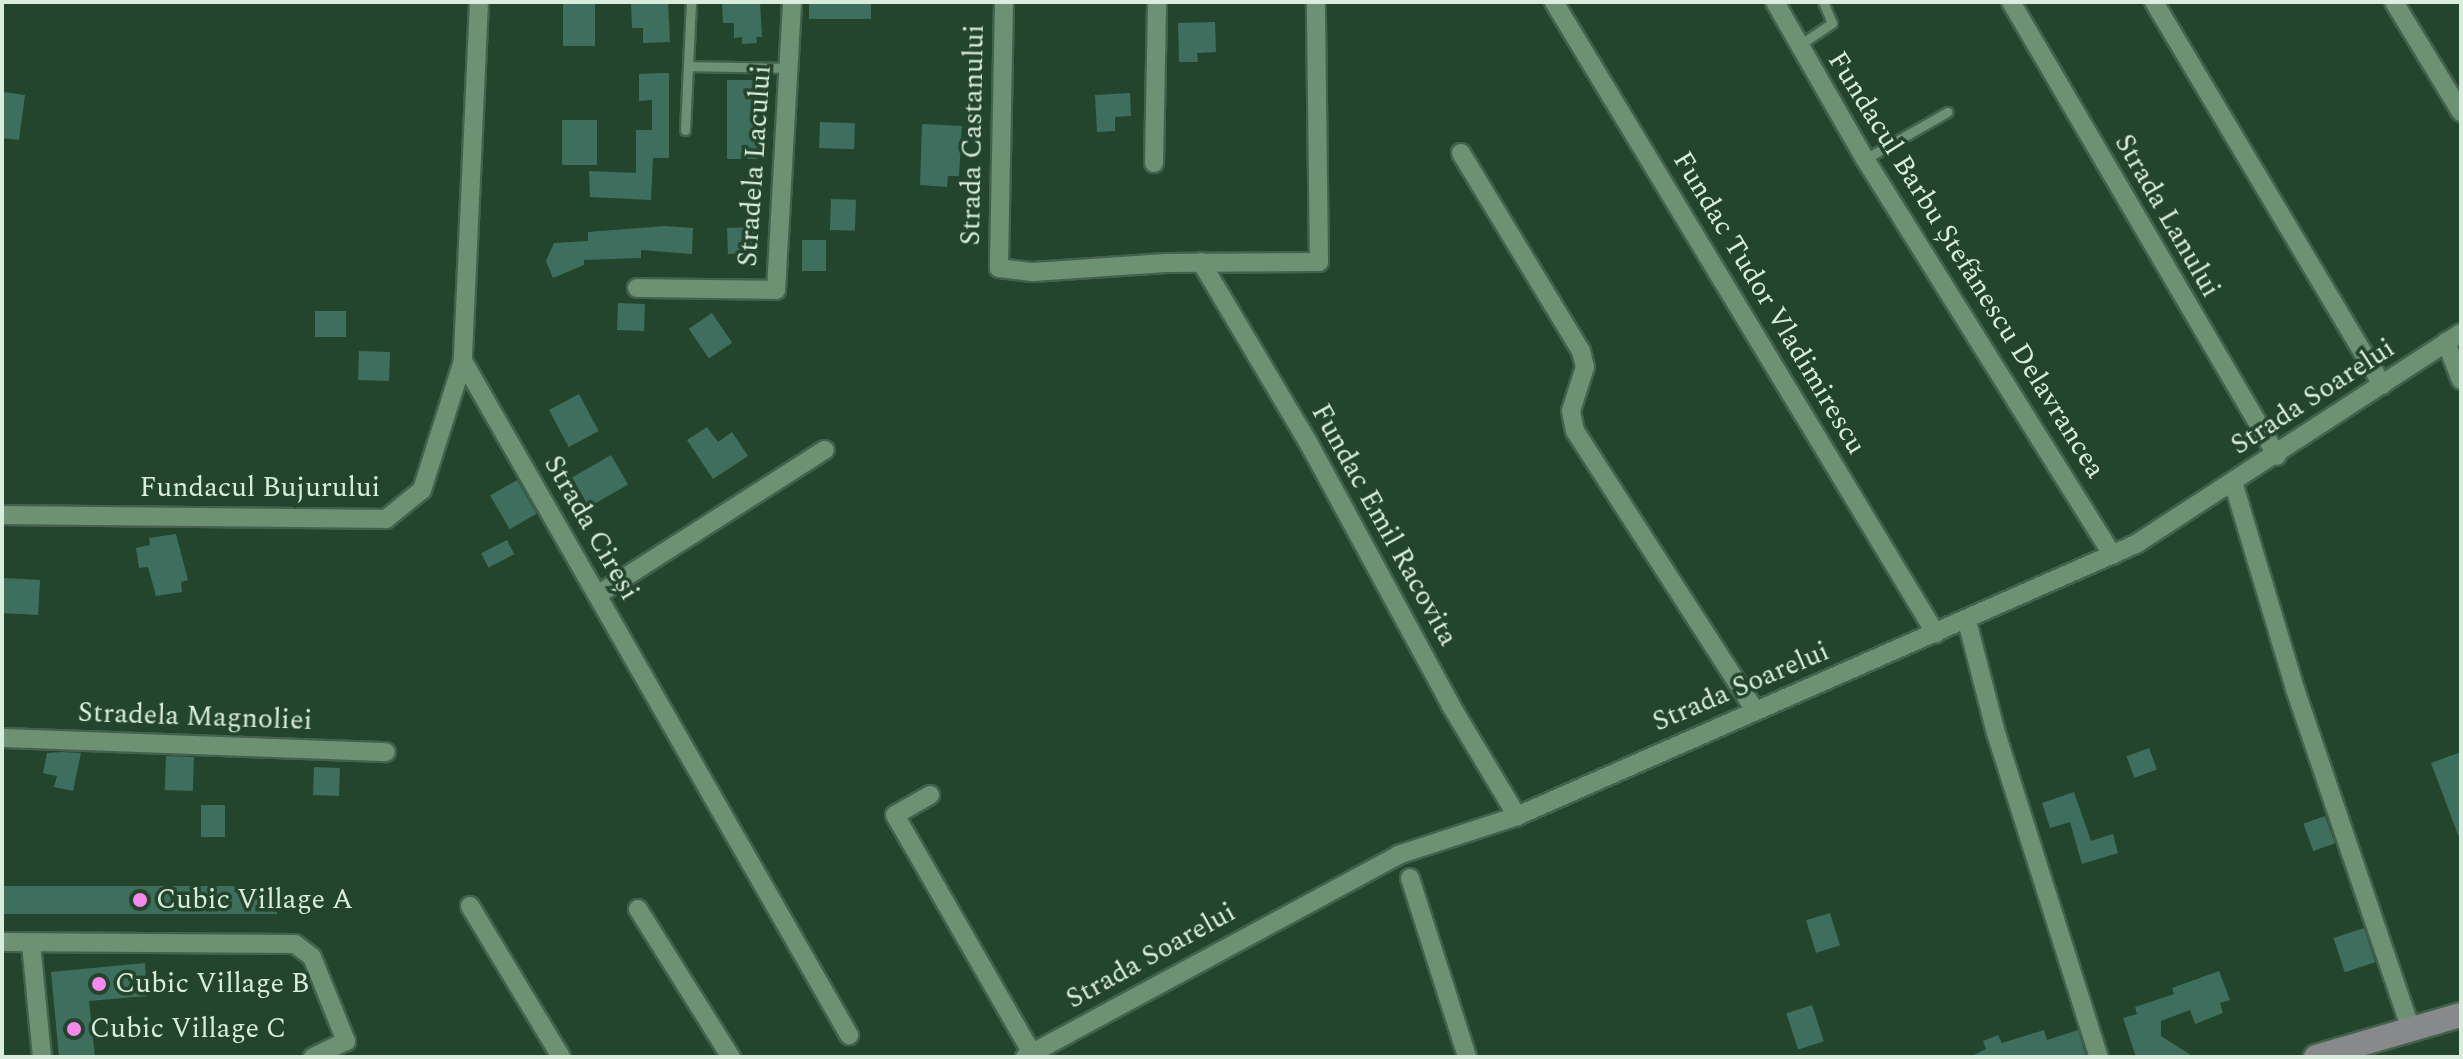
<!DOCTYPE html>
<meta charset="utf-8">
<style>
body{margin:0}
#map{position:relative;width:2463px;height:1059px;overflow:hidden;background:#23452b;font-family:Spectral,serif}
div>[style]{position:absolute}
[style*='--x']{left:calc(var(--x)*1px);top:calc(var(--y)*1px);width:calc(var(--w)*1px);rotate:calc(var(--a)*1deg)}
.building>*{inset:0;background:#3e6f5e;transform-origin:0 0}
.roads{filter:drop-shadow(2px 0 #43614c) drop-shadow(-2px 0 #43614c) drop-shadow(0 2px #43614c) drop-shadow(0 -2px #43614c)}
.lane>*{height:9px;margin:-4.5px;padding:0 4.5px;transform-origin:4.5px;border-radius:4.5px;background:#6c9173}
.street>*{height:18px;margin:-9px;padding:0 9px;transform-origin:9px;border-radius:9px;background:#6c9173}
.secondary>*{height:24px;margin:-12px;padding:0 12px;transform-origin:12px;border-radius:12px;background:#88898b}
.dots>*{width:22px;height:22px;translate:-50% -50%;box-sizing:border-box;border:4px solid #23452b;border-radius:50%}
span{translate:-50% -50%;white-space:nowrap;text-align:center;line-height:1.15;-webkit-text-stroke:7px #23452b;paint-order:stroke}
.street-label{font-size:28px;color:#daeddd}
.poi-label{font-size:28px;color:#daeddd}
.left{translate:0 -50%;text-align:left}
.frame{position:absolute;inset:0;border:4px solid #daeddd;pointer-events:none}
</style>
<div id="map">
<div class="building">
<div style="left:563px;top:2px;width:32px;height:44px"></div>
<div style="clip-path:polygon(631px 2px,668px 2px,670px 42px,643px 43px,643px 28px,632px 28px)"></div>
<div style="clip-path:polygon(722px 2px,760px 2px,762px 37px,756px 37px,757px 43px,742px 44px,742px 37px,734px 38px,734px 23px,723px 23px)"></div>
<div style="left:809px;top:2px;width:62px;height:17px"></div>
<div style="clip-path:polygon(1215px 22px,1216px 52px,1197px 53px,1198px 62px,1179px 62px,1178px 23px)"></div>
<div style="clip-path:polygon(660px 73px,669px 73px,669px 158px,653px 158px,651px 200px,590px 197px,589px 171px,636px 173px,636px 130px,652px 130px,652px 100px,639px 101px,639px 74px)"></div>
<div style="left:727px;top:80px;width:30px;height:79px"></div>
<div style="clip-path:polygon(4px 92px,25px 95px,19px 140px,2px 138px)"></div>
<div style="clip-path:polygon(1130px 93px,1131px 116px,1115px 117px,1115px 131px,1097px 132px,1095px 95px)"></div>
<div style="left:562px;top:120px;width:35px;height:45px"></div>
<div style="left:820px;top:122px;width:35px;height:26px;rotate:2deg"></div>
<div style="clip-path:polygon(922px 124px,962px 126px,959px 176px,948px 176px,947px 187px,920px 185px)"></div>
<div style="left:831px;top:199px;width:25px;height:31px;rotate:2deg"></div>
<div style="clip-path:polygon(665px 226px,693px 228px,692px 254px,641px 250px,641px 258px,584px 260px,584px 265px,553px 278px,546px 261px,554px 243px,588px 241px,588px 232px)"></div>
<div style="left:757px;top:227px;width:26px;height:30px;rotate:88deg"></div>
<div style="left:802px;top:240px;width:24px;height:31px"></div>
<div style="left:618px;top:303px;width:27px;height:27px;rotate:2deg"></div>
<div style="left:315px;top:311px;width:31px;height:26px"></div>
<div style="left:712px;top:313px;width:36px;height:28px;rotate:56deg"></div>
<div style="left:359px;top:351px;width:31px;height:29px;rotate:2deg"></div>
<div style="left:579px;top:394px;width:42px;height:34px;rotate:62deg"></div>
<div style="clip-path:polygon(707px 427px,718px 442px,732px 432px,748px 456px,713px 479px,687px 440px)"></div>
<div style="left:611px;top:455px;width:34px;height:45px;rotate:60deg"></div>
<div style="left:517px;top:480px;width:39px;height:31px;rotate:60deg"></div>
<div style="clip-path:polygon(176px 534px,188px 580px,181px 582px,182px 592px,156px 596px,148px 567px,139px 568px,136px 548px,150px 545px,149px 538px)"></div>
<div style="left:507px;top:540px;width:16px;height:29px;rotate:63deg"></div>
<div style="left:2px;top:578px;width:38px;height:35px;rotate:3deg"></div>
<div style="left:2149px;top:748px;width:23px;height:24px;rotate:70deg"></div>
<div style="clip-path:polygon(62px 752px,81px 753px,73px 791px,54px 787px,57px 776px,43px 773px,47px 753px)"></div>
<div style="clip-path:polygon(2461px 752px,2461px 840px,2460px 840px,2431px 763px)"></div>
<div style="left:166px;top:756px;width:28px;height:34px;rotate:2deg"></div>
<div style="left:314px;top:767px;width:26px;height:28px;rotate:2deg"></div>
<div style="clip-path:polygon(2074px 792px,2091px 841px,2113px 834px,2118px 853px,2082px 864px,2070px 822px,2050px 828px,2042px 803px)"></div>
<div style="left:201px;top:805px;width:24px;height:32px"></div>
<div style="left:2325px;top:816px;width:29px;height:23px;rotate:70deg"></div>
<div style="left:2px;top:886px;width:275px;height:28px"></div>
<div style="left:1830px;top:913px;width:34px;height:25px;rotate:73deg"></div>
<div style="left:2364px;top:928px;width:36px;height:32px;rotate:72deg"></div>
<div style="clip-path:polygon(145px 963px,147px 996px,89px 1001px,95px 1057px,59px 1057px,51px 972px)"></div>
<div style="clip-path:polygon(2219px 971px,2230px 1000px,2220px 1003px,2223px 1013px,2195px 1024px,2190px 1010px,2161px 1021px,2161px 1036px,2194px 1057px,2136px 1057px,2123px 1018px,2137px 1014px,2135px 1007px,2174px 994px,2172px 988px)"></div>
<div style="left:1812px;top:1005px;width:38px;height:27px;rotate:72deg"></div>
<div style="clip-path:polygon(2044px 1030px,2047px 1040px,2078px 1030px,2086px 1057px,1970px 1057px,1986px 1049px,1983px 1041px,1998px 1035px,2002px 1043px)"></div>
</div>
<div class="roads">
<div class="lane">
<div style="--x:1798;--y:46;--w:41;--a:-34.1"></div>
<div style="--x:1832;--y:23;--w:23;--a:-113"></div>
<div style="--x:688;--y:66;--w:101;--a:1.1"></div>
<div style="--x:685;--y:130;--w:128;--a:-87.3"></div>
<div style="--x:1865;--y:159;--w:95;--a:-29.8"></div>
</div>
<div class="street">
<div style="--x:479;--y:2;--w:359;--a:92.6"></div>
<div style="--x:463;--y:361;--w:777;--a:60.2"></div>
<div style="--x:1004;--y:2;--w:266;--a:91.1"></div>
<div style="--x:999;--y:268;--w:34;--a:7"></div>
<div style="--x:1033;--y:272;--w:133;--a:-3.9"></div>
<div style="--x:1166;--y:263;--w:153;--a:-0.4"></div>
<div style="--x:1319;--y:262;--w:260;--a:-90.7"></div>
<div style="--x:1554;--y:2;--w:738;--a:58.85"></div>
<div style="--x:1775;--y:2;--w:181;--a:60.2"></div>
<div style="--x:1865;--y:159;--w:467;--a:58"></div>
<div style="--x:2011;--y:2;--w:526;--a:59.63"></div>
<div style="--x:2154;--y:2;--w:446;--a:59.2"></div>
<div style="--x:2394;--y:2;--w:129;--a:58.7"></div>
<div style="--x:1461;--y:153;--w:232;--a:58.8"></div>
<div style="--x:1581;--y:351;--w:16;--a:76"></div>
<div style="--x:1585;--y:367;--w:46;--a:107.7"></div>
<div style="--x:1571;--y:411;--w:20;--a:79"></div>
<div style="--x:1575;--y:431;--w:332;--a:57.2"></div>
<div style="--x:1154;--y:163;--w:161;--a:-88.9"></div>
<div style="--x:1201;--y:262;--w:209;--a:59.3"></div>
<div style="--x:1308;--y:442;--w:298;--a:61.5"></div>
<div style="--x:1450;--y:704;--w:131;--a:59.1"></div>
<div style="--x:637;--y:288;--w:139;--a:0.8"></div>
<div style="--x:776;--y:290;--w:288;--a:-86.8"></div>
<div style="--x:2446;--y:342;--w:41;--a:68.5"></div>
<div style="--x:2233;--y:482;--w:216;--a:73.3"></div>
<div style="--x:2295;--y:689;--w:357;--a:71.2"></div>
<div style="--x:2;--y:515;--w:384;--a:0.6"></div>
<div style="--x:386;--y:519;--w:46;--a:-38.9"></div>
<div style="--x:422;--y:490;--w:135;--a:-72.4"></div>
<div style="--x:597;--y:595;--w:270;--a:-32.5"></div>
<div style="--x:1967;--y:621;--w:116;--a:75.5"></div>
<div style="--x:1996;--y:733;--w:340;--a:72.4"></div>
<div style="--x:2;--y:738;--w:384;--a:2.1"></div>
<div style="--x:930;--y:795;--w:40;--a:150.3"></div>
<div style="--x:895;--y:815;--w:275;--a:60.1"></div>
<div style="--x:1410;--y:878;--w:188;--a:72.3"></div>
<div style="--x:470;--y:906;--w:176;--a:58.9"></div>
<div style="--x:638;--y:909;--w:175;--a:57.9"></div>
<div style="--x:2;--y:942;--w:293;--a:0.4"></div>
<div style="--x:295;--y:944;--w:21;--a:37"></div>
<div style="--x:312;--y:957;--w:91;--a:68"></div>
<div style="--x:346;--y:1041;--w:37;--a:154"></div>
<div style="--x:31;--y:943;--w:115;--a:84.5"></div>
<div style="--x:1025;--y:1057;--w:424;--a:-28.4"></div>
<div style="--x:1398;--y:855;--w:125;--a:-18.1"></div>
<div style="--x:1517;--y:816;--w:676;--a:-23.72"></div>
<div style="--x:2136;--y:544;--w:387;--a:-33"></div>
</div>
<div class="secondary">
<div style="--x:2316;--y:1057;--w:151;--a:-16.2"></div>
</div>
</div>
<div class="dots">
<div style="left:140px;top:900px;background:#f688ed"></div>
<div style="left:99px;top:984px;background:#f688ed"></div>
<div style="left:74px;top:1029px;background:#f688ed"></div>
</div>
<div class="street-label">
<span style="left:973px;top:135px;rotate:-89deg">Strada Castanului</span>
<span style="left:755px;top:166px;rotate:-86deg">Stradela Lacului</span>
<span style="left:2167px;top:216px;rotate:60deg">Strada Lanului</span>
<span style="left:1966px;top:265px;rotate:58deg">Fundacul Barbu Ștefănescu Delavrancea</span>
<span style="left:1769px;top:303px;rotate:59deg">Fundac Tudor Vladimirescu</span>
<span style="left:2313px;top:397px;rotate:-33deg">Strada Soarelui</span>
<span style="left:260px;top:488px">Fundacul Bujurului</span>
<span style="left:1384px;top:525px;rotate:61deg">Fundac Emil Racovita</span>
<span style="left:591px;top:528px;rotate:60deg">Strada Cireși</span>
<span style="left:1741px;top:687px;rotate:-23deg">Strada Soarelui</span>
<span style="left:195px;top:717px;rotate:2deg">Stradela Magnoliei</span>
<span style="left:1151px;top:956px;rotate:-29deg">Strada Soarelui</span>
</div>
<div class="poi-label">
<span class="left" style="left:156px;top:900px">Cubic Village A</span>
<span class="left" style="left:115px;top:984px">Cubic Village B</span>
<span class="left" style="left:90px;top:1029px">Cubic Village C</span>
</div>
<div class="frame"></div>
</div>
